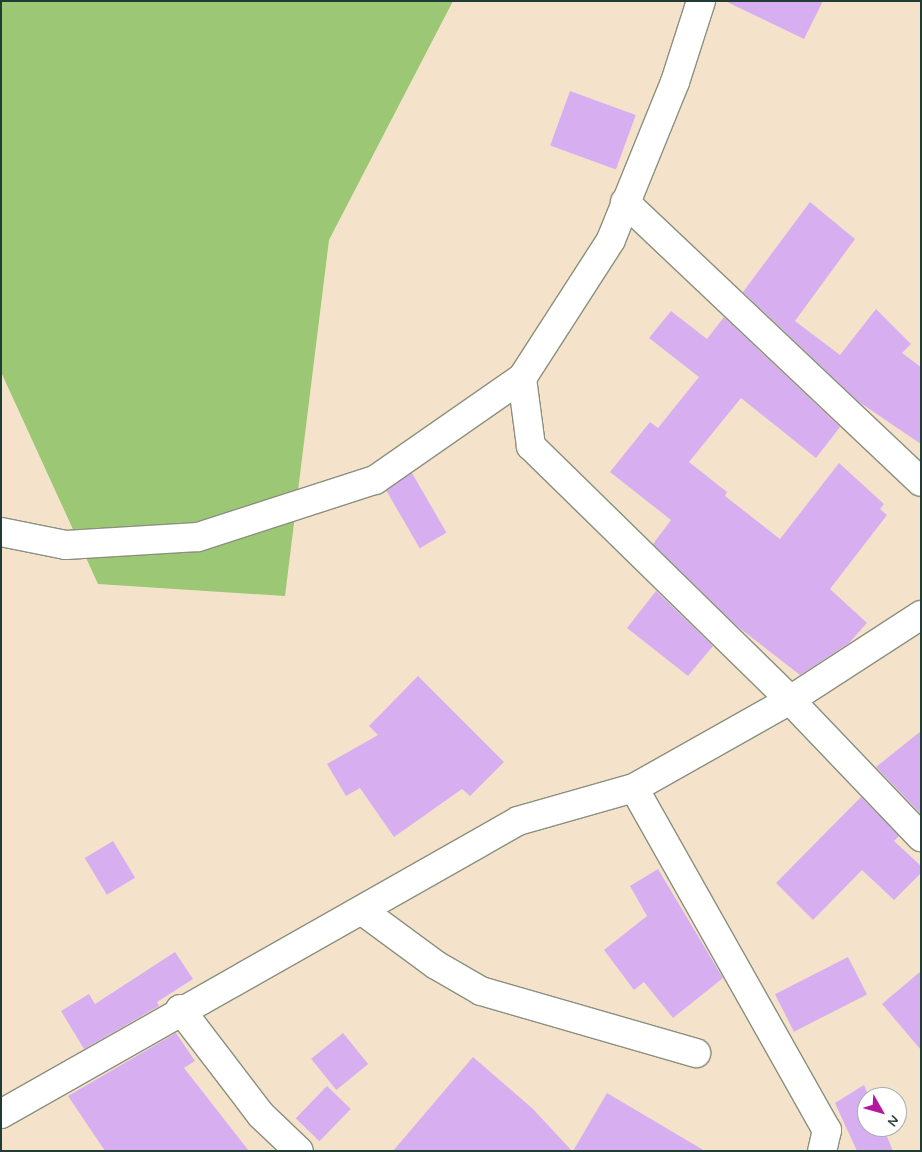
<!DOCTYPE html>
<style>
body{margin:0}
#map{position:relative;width:922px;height:1152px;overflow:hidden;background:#f4e3ca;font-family:Mynerve,sans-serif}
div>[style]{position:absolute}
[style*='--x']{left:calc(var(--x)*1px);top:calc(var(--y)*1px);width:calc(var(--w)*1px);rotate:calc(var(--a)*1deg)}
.green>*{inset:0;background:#9cc876}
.building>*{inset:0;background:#d7aff1;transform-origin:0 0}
.roads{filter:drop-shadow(1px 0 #8a907f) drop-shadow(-1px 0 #8a907f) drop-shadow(0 1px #8a907f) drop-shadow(0 -1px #8a907f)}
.minor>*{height:28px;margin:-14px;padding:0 14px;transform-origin:14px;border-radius:14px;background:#fff}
span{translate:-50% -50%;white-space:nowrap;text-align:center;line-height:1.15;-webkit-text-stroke:4px #fff;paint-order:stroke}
.frame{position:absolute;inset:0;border:2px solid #1f3d34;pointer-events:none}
.north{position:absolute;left:857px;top:1087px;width:50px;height:50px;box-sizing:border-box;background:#fff;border:1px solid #a5b1ae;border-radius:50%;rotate:128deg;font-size:14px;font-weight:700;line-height:20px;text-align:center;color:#1f3d34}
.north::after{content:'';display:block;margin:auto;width:18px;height:22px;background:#b5179e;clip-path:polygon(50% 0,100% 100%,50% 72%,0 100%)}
</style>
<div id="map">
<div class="green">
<div style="clip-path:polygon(1px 1px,453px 1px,329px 240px,285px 596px,98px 584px,1px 372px)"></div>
</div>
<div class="building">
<div style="clip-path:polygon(725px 1px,823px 1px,804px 39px)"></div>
<div style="left:570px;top:91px;width:70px;height:58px;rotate:20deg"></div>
<div style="clip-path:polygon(810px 202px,855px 239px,795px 321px,840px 355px,876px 309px,911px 344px,902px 353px,921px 367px,921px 444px,859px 402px,743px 292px)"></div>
<div style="clip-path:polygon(671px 311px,707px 339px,724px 317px,840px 427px,816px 458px,741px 398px,689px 462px,727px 492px,725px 496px,780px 539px,839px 463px,884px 504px,880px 509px,887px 515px,830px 589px,867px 623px,849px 643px,800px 675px,737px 626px,653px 544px,671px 520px,610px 472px,650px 422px,658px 428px,699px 377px,649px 338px)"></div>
<div style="left:412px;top:473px;width:69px;height:31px;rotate:60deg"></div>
<div style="clip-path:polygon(656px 591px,713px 646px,688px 676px,627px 628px)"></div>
<div style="clip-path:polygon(418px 676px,504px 762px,470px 796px,462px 789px,394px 837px,360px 788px,346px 796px,327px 764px,378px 735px,369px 726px)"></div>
<div style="clip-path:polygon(921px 731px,921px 814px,876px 767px)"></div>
<div style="clip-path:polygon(861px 797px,899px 836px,894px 841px,921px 866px,921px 873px,894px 900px,862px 870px,813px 920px,776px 883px)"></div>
<div style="left:113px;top:841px;width:43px;height:33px;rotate:59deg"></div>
<div style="clip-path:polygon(658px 869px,723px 978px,673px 1018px,644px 982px,634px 990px,604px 950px,647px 916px,630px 886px)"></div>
<div style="clip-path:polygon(175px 952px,193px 979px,157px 1002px,159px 1006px,84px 1049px,61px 1011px,89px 994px,95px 1004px)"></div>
<div style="left:848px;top:957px;width:42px;height:82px;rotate:63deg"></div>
<div style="clip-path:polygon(921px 971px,921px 1050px,882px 1004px)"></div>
<div style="clip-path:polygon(176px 1033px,195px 1061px,184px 1068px,249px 1151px,105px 1151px,68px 1096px)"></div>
<div style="left:343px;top:1033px;width:40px;height:41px;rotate:51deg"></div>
<div style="clip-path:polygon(473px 1057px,533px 1109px,572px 1151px,393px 1151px)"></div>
<div style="clip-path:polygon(864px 1085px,869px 1097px,867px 1127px,883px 1127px,893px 1151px,857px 1151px,835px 1103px)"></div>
<div style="left:327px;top:1086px;width:33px;height:45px;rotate:44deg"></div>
<div style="clip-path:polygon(607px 1093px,705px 1151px,573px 1151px)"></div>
</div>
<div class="roads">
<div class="minor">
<div style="--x:701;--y:1;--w:85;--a:107.8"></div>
<div style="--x:675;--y:82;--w:170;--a:112.1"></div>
<div style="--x:611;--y:240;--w:164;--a:122.8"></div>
<div style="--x:522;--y:378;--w:69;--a:82.5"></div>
<div style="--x:531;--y:446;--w:363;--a:44.4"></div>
<div style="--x:790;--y:700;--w:156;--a:-33"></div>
<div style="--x:625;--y:202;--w:407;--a:43.4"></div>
<div style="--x:1;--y:532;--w:66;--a:11.3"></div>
<div style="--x:66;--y:545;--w:132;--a:-3.5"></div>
<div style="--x:198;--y:537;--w:186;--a:-17.9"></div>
<div style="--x:375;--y:480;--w:179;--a:-34.8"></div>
<div style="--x:634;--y:788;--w:393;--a:60.6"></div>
<div style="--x:827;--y:1130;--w:22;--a:103"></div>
<div style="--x:364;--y:912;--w:89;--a:36.4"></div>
<div style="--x:436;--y:965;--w:52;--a:30"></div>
<div style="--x:481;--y:991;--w:224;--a:16.1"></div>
<div style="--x:180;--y:1009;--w:133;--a:52.6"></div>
<div style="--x:261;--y:1115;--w:52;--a:43.5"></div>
<div style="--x:1;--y:1114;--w:594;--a:-29.54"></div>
<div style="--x:518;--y:821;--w:121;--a:-15.9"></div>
<div style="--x:634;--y:788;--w:179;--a:-29.4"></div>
<div style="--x:790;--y:700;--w:190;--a:46.3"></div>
</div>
</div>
<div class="frame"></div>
<div class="north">N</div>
</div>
